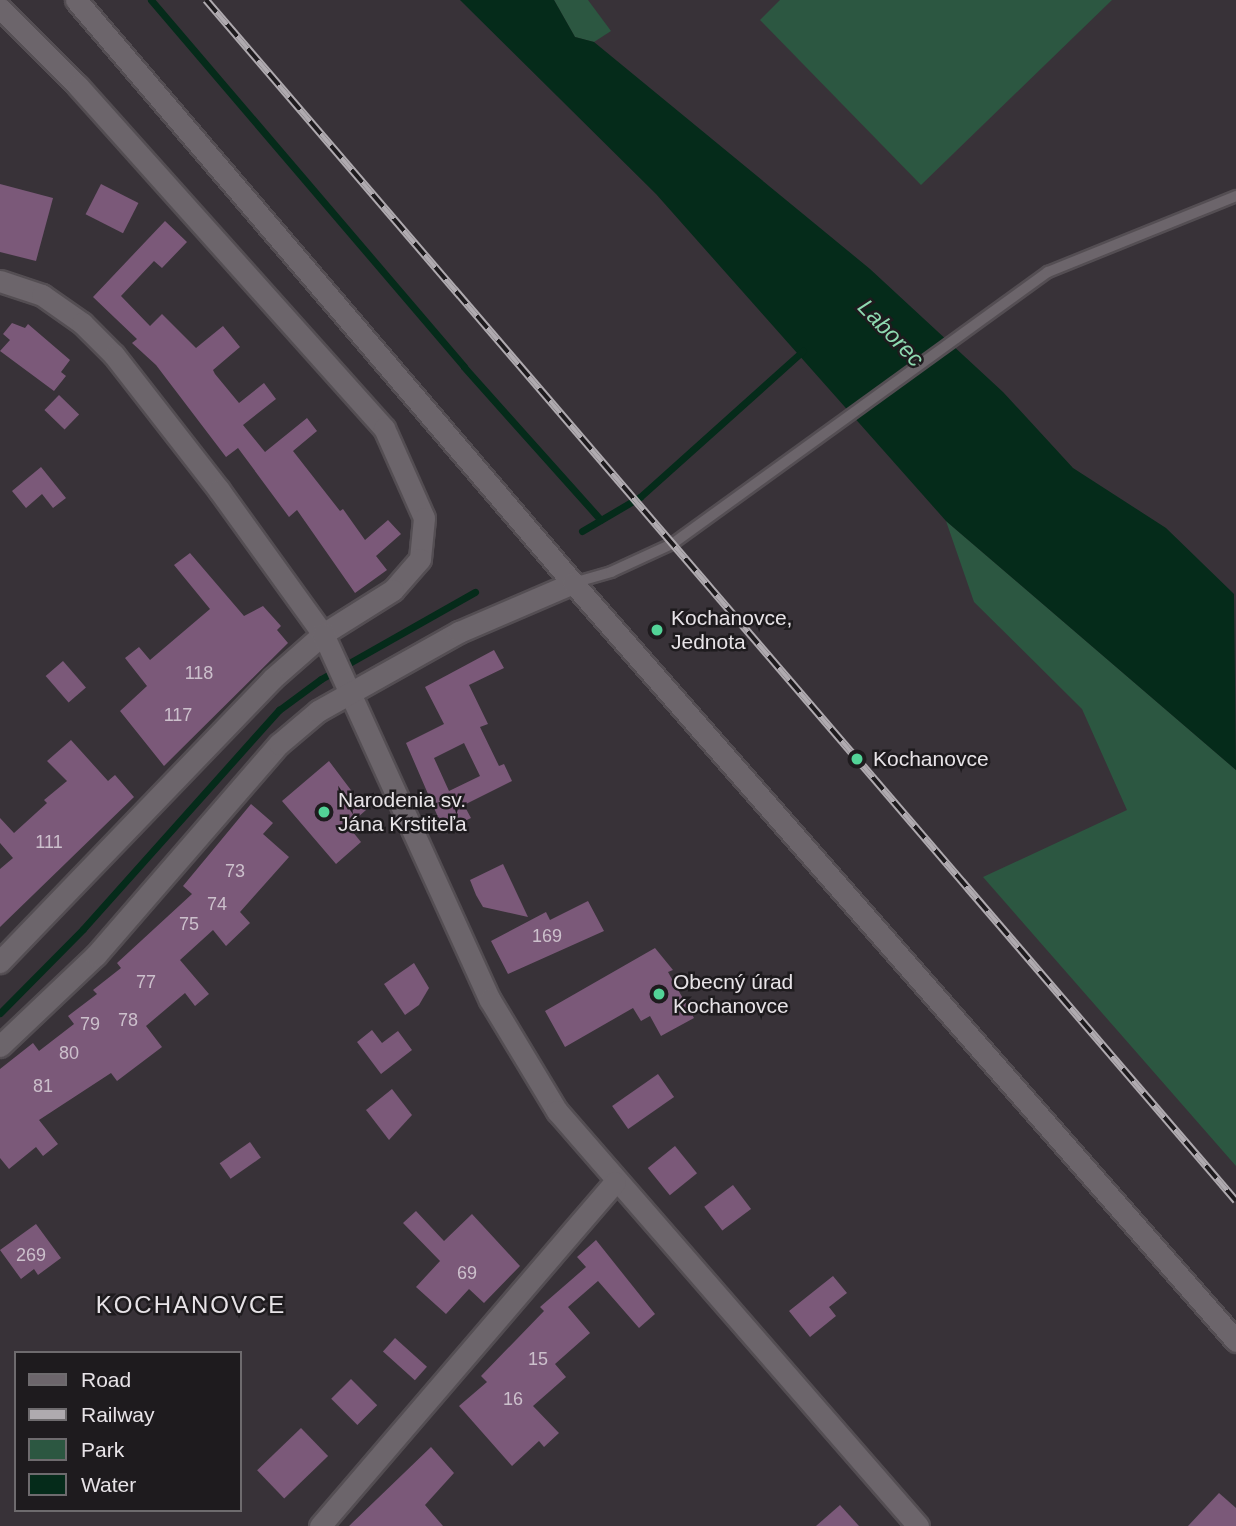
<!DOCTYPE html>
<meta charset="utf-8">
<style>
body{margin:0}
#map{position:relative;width:1236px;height:1526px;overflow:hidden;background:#383238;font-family:Helvetica,sans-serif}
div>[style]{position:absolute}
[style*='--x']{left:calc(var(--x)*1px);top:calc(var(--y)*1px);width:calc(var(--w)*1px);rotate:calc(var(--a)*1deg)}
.green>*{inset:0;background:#2c5741}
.water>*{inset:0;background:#052b1a}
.stream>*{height:7px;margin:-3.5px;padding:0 3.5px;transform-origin:3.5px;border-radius:3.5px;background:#052b1a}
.building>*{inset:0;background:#7b5979;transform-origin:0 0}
.roads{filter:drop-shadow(2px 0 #544e53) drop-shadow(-2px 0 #544e53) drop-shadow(0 2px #544e53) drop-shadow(0 -2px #544e53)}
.lane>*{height:10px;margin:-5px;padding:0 5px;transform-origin:5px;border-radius:5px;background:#6c656b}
.street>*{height:21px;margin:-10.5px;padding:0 10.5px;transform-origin:10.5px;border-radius:10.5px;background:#6c656b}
.secondary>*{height:21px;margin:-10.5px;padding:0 10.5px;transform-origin:10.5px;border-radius:10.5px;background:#6c656b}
.rail>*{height:8px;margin-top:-4px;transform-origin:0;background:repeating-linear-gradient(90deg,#1e1b1e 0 16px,#afaaaf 0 32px);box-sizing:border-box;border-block:2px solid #afaaaf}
.dots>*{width:19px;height:19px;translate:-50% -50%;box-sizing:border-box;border:4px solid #1e1b1e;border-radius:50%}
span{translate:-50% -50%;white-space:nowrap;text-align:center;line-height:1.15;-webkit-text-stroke:5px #1e1b1e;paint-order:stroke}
.number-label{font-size:18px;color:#ccc0cc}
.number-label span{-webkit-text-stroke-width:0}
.poi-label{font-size:21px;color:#e7e3e7}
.left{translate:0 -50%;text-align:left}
.water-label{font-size:23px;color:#8ed9b0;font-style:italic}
.quarter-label{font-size:24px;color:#e7e3e7;letter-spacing:2px}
.legend{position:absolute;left:14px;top:1351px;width:228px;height:161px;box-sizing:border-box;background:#1e1b1e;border:2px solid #6e6b6e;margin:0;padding:9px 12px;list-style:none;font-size:21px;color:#e7e3e7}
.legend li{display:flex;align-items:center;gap:14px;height:35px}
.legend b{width:35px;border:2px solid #6e6b6e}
</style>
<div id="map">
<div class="green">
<div style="clip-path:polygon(554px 0,588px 0,611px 31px,594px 42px,575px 37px)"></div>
<div style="clip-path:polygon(780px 0,1112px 0,921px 185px,760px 20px)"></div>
<div style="clip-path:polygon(946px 521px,1236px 770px,1236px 1166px,983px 877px,1127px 810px,1082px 709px,974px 602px)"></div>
</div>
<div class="water">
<div style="clip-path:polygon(460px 0,554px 0,575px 37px,594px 42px,870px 269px,1003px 392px,1073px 468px,1166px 528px,1234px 594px,1236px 770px,946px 521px,656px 194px)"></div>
</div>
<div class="stream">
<div style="--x:151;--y:0;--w:482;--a:49.5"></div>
<div style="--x:464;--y:367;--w:205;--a:48.2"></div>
<div style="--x:582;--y:531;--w:67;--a:-30.4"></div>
<div style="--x:640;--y:497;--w:219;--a:-41.9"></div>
<div style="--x:0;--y:1013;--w:118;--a:-45.3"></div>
<div style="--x:83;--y:929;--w:294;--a:-48.2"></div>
<div style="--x:279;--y:710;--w:52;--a:-36.4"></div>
<div style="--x:321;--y:679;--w:177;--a:-29.5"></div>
</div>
<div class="building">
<div style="clip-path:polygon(0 184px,53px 198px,36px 261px,0 252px)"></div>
<div style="left:101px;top:184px;width:42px;height:34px;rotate:27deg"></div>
<div style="clip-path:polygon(165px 221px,187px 242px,162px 268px,154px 261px,121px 296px,150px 326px,162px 314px,196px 348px,223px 326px,240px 347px,213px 370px,215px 374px,239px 403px,264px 383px,276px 399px,243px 425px,265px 452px,307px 418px,317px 431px,293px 451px,340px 511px,343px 509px,365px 540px,388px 520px,401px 534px,376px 556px,387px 570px,355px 593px,297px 510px,289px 517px,238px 448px,226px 457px,156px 365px,132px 343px,137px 339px,93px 297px)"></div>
<div style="clip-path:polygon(12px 323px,25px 328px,28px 324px,70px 360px,61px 372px,66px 376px,54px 391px,0 351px,10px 340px,3px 334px)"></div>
<div style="left:59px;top:395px;width:28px;height:21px;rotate:44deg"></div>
<div style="clip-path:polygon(41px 467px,66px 498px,53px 508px,42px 494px,26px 508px,12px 491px)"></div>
<div style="clip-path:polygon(190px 553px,244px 616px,263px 606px,281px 626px,277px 630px,288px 643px,164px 766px,120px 711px,147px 686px,125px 658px,139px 647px,150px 660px,210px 609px,174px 565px)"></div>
<div style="clip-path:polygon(evenodd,494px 650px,504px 668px,469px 685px,488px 724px,480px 727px,499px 766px,504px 764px,512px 781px,464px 805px,471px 818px,444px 831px,406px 743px,444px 724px,425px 687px,494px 650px,464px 743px,480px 776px,449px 791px,434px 758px,464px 743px)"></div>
<div style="left:63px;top:661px;width:35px;height:23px;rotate:49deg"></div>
<div style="clip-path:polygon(71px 740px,108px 781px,115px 775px,134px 797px,0 927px,0 869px,13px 858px,0 843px,0 818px,14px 833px,47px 803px,44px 800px,67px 781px,47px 761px)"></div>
<div style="clip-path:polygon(329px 761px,366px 810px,348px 826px,361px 842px,336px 864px,282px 801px)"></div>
<div style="clip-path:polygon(251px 804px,273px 823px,263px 834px,289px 857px,240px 912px,250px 923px,226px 946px,213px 930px,180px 960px,209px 994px,195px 1006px,185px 993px,146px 1026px,162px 1047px,117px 1081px,111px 1073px,39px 1120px,58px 1144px,43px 1156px,36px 1147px,9px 1169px,0 1158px,0 1069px,33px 1043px,39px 1051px,74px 1024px,68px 1016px,97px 994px,93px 990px,121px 968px,117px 963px,192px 894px,183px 886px)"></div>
<div style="clip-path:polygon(503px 864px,528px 917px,483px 907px,476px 895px,470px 880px)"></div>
<div style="clip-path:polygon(588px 901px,604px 931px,508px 974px,491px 941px,546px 912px,550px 920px)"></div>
<div style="clip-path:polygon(655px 948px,673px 970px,668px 972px,694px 1018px,661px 1036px,650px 1016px,641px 1021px,633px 1008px,565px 1047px,545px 1011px)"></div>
<div style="clip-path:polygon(414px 963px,429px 988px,419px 1005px,405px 1015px,384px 984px)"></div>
<div style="clip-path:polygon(372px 1030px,382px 1043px,398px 1031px,412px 1050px,381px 1074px,357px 1042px)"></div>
<div style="left:658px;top:1074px;width:28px;height:56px;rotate:55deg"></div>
<div style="clip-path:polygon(392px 1089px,412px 1115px,389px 1140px,366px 1110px)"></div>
<div style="left:250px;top:1142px;width:19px;height:37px;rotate:55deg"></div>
<div style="left:675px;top:1146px;width:35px;height:35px;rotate:51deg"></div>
<div style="left:733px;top:1185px;width:30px;height:36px;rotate:53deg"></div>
<div style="clip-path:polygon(416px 1211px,444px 1241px,472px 1214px,520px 1266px,484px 1303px,469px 1289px,446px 1314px,416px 1287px,440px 1261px,403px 1223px)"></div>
<div style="clip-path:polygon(36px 1224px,61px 1258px,38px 1275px,34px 1269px,21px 1279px,0 1250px)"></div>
<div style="clip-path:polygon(596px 1240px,655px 1314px,639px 1328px,598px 1281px,568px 1307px,590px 1333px,555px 1364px,566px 1377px,533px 1406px,559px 1433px,544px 1447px,539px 1441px,512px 1466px,459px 1406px,487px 1382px,481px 1376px,544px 1311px,540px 1307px,586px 1267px,577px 1257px)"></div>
<div style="clip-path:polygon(833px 1276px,847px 1293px,829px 1307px,836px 1316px,810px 1337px,789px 1311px)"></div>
<div style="left:395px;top:1338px;width:43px;height:18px;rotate:42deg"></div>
<div style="left:351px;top:1379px;width:37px;height:28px;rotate:45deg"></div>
<div style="left:301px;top:1428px;width:39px;height:61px;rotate:46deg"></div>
<div style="clip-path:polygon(431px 1447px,454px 1473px,425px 1505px,443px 1526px,349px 1526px)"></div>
<div style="clip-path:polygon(1219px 1493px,1236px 1508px,1236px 1526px,1188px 1526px)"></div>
<div style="clip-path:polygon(840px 1505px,859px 1526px,816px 1526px)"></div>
</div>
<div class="roads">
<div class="lane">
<div style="--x:573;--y:583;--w:40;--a:-16"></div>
<div style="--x:611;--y:572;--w:67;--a:-24.7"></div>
<div style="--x:672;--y:544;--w:464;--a:-35.9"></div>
<div style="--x:1048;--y:272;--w:203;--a:-22"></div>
</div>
<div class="street">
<div style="--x:0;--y:8;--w:110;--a:45"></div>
<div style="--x:78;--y:86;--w:459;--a:48.2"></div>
<div style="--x:384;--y:428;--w:98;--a:66"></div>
<div style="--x:424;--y:518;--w:41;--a:95.6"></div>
<div style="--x:420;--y:559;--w:41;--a:131.1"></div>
<div style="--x:393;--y:590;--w:83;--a:147.8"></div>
<div style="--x:323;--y:634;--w:68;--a:138.6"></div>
<div style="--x:272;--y:679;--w:393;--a:133.9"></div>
<div style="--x:0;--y:281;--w:44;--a:18.4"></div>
<div style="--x:42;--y:295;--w:49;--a:35"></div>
<div style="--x:82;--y:323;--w:45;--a:45"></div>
<div style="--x:114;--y:355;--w:171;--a:52.1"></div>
<div style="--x:219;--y:490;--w:178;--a:54.2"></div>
<div style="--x:323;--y:634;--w:402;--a:65.5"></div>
<div style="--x:490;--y:1000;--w:130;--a:58.9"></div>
<div style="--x:557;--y:1111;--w:550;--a:48.98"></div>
<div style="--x:0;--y:1046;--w:132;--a:-43.5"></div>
<div style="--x:96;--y:955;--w:279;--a:-49.1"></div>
<div style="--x:279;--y:744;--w:51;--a:-40.2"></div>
<div style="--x:318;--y:711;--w:162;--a:-29.3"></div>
<div style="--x:459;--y:632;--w:124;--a:-23.3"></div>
<div style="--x:320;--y:1526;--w:453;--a:-49.4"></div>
</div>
<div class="secondary">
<div style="--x:76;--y:0;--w:766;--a:49.55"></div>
<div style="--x:573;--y:583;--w:1007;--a:48.82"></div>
</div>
</div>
<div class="rail">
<div style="--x:206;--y:0;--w:1582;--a:49.38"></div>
</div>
<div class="dots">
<div style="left:657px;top:630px;background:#52d397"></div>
<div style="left:857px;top:759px;background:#52d397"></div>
<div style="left:324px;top:812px;background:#52d397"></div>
<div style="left:659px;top:994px;background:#52d397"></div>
</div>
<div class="number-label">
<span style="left:199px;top:673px">118</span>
<span style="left:178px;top:715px">117</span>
<span style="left:49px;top:842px">111</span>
<span style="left:235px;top:871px">73</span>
<span style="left:217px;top:904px">74</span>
<span style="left:189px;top:924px">75</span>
<span style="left:547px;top:936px">169</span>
<span style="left:146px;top:982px">77</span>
<span style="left:128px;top:1020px">78</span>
<span style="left:90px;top:1024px">79</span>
<span style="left:69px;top:1053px">80</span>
<span style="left:43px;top:1086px">81</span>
<span style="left:31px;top:1255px">269</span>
<span style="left:467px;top:1273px">69</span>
<span style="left:538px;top:1359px">15</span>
<span style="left:513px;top:1399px">16</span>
</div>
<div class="poi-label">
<span class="left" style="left:671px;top:630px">Kochanovce,<br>Jednota</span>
<span class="left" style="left:873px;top:759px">Kochanovce</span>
<span class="left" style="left:338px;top:812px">Narodenia sv.<br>Jána Krstiteľa</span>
<span class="left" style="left:673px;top:994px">Obecný úrad<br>Kochanovce</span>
</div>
<div class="water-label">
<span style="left:891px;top:333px;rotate:46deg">Laborec</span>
</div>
<div class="quarter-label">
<span style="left:191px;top:1305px">KOCHANOVCE</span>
</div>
<ul class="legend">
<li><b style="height:9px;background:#6c656b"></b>Road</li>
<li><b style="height:9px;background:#afaaaf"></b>Railway</li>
<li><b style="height:19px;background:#2c5741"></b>Park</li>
<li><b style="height:19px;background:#052b1a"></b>Water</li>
</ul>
</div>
